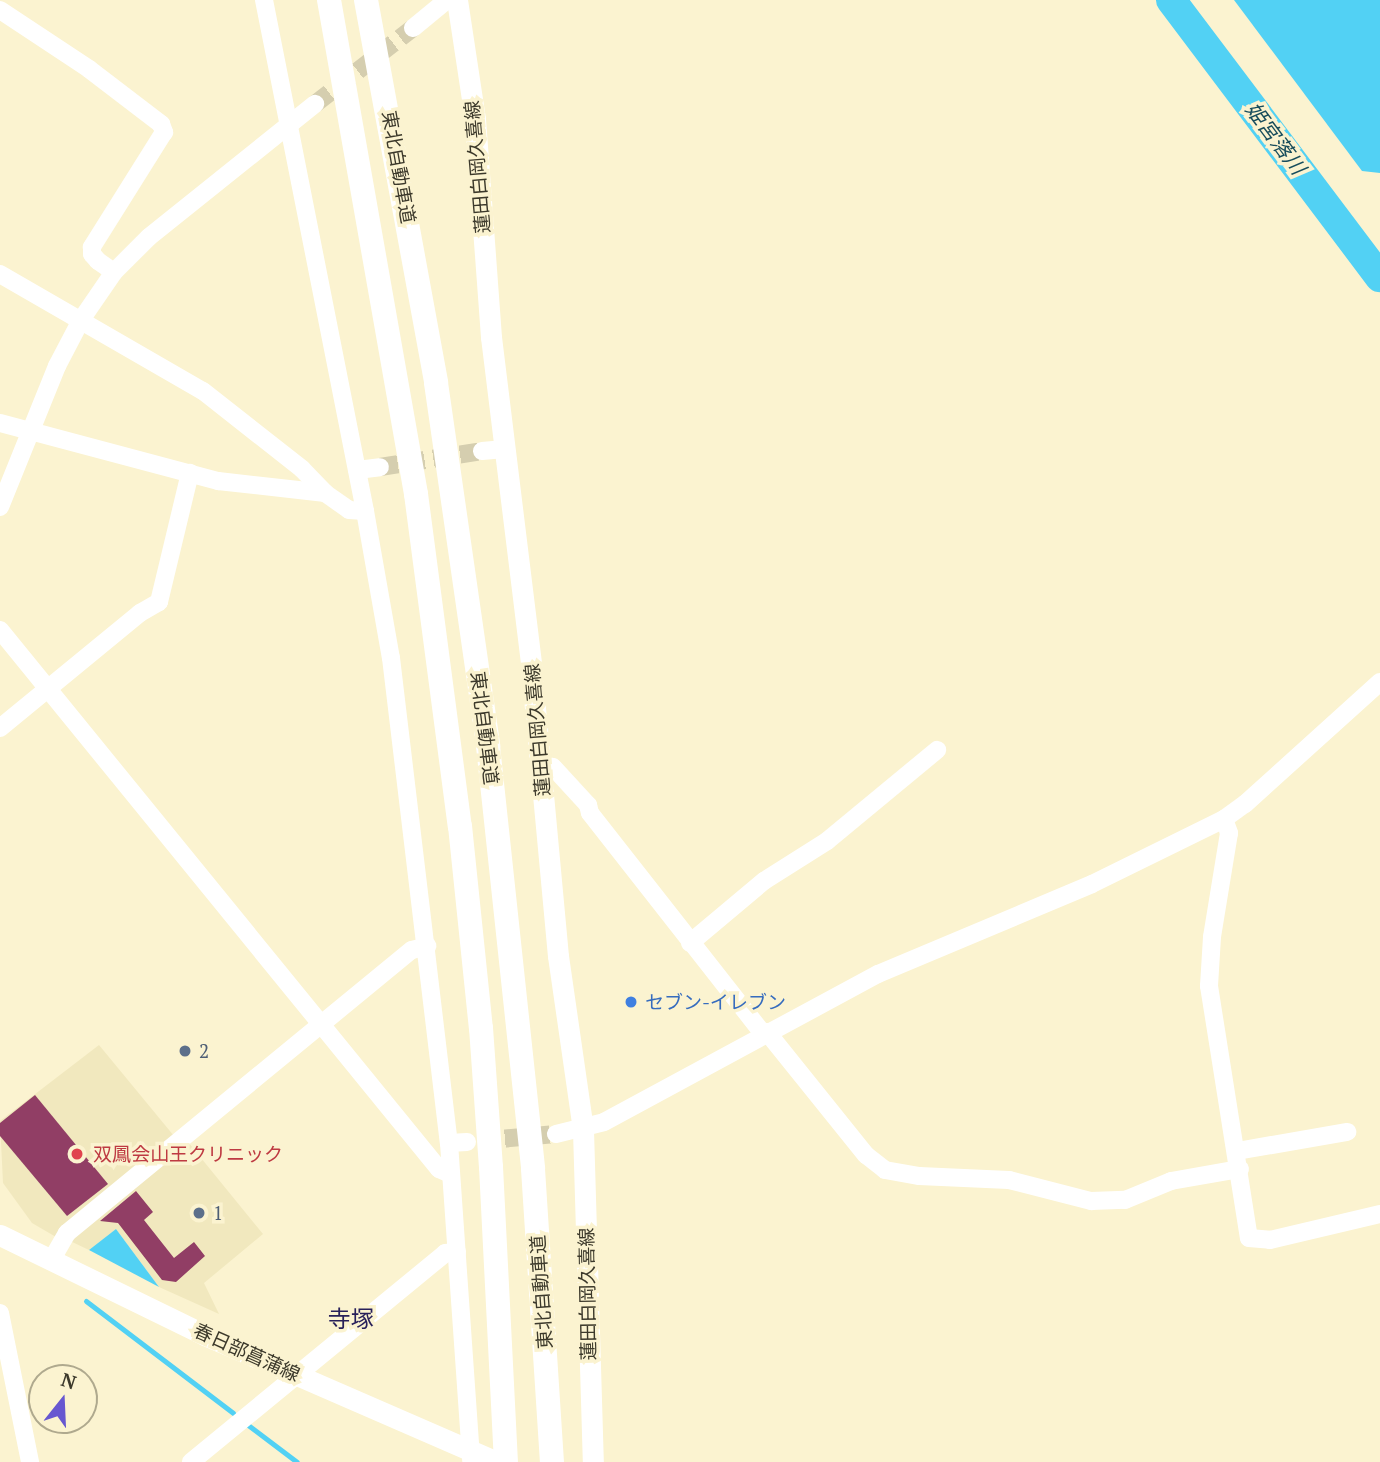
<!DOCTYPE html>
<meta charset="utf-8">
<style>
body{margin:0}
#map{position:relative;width:1380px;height:1462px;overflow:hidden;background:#fbf3d0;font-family:"PT Serif","Noto Sans JP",serif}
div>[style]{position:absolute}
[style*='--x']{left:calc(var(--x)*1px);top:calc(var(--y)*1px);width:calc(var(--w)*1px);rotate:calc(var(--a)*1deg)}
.built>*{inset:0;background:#f1e8be}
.water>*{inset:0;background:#52d1f4}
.stream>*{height:5px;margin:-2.5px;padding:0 2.5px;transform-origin:2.5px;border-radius:2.5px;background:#52d1f4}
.river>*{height:30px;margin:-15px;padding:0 15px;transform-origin:15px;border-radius:15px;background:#52d1f4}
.building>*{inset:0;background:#913e65}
.minor-tunnel>*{height:18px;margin-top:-9px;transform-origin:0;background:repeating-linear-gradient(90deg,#d5ceaf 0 18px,transparent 0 27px)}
.minor>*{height:18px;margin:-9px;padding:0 9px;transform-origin:9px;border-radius:9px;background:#fff}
.major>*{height:21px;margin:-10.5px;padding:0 10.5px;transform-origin:10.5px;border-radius:10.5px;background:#fff}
.highway>*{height:24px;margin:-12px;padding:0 12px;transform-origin:12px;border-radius:12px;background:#fff}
.dots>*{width:19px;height:19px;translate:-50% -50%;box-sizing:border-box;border:4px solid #fbf3d0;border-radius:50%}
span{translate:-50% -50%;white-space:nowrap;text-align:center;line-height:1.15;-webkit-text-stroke:7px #fbf3d0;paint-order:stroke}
.street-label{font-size:19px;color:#3c392b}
.shop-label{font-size:19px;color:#366cbe}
.left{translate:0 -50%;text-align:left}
.service-label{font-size:19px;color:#4e5e75}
.health-label{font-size:19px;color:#be3a42}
.water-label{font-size:21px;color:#184d5c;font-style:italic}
.quarter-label{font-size:23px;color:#28205a}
.north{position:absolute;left:28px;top:1364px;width:70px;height:70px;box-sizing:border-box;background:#fbf3d0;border:2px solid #afa98e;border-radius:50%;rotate:18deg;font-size:19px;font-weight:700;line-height:28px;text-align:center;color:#3c392b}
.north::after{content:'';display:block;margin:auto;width:24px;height:32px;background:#6757d0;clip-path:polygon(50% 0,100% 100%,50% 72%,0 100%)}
</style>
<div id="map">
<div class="built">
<div style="clip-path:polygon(99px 1045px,174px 1136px,56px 1237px,32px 1223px,3px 1183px,0 1121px)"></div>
<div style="clip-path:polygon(188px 1142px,263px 1234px,204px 1283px,219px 1314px,159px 1287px,116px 1229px,89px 1250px,68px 1240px)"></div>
</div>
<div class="water">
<div style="clip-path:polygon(1234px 0,1380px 0,1380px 173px,1362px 171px)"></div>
<div style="clip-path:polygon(116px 1229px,159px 1287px,89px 1250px)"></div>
</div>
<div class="stream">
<div style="--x:86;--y:1301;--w:185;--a:37.3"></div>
<div style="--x:248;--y:1425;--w:61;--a:37.1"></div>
</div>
<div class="river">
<div style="--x:1171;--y:0;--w:347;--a:53"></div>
</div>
<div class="building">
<div style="clip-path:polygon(35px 1095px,108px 1184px,67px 1216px,0 1136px,0 1123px)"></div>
<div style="clip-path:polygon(136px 1191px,153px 1212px,144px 1220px,174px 1258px,194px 1242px,205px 1256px,176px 1282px,162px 1280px,118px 1223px,100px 1221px)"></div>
</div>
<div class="minor-tunnel">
<div style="--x:315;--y:104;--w:124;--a:-37.8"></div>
<div style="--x:380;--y:467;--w:103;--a:-8.9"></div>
<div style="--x:478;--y:1141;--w:78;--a:-5.1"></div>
</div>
<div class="minor">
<div style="--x:264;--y:0;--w:521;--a:78.82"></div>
<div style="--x:365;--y:511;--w:149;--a:80"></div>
<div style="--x:391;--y:658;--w:488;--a:83.2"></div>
<div style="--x:449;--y:1143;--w:318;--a:86"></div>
<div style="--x:0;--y:10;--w:107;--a:33.5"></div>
<div style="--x:89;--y:69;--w:91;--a:37.4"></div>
<div style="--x:161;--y:124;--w:9;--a:69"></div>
<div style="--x:164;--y:132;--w:136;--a:122.1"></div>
<div style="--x:92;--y:247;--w:7;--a:90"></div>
<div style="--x:92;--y:254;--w:9;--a:49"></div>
<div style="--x:98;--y:261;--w:19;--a:35"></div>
<div style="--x:413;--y:28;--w:44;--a:-39.5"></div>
<div style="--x:0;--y:274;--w:234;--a:30"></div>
<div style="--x:203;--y:391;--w:126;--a:38.2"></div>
<div style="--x:302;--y:469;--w:33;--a:46"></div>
<div style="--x:325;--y:493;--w:29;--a:35"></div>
<div style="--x:349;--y:510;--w:16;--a:4"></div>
<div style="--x:0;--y:423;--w:226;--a:14.9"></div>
<div style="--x:218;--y:481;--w:108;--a:6.4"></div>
<div style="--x:482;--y:451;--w:23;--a:-5"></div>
<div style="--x:357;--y:470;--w:23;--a:-7"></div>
<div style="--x:0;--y:507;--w:152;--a:-68"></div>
<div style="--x:57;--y:366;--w:52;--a:-62.4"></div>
<div style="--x:81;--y:320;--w:58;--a:-55.5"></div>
<div style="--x:114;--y:272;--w:49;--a:-45"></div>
<div style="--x:149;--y:237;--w:213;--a:-38.7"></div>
<div style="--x:0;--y:630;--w:695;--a:50.84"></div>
<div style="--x:439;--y:1169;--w:12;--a:24"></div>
<div style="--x:0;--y:728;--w:181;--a:-39.4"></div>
<div style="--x:140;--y:613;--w:22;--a:-30"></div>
<div style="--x:159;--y:602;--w:133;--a:-76.5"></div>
<div style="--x:540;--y:764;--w:13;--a:13"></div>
<div style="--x:553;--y:767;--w:52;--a:47.4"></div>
<div style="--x:588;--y:805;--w:8;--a:76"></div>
<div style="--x:590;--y:813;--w:281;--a:51.9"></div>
<div style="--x:1224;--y:819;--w:15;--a:70"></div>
<div style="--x:1229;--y:833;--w:105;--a:99.3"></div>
<div style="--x:1212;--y:937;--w:49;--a:93.5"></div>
<div style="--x:1209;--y:986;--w:255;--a:81"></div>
<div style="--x:1249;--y:1238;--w:21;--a:5"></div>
<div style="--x:1270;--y:1240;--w:113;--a:-13.3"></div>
<div style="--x:690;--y:943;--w:97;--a:-40"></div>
<div style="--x:764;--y:881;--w:75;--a:-32.4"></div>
<div style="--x:827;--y:841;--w:143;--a:-39.6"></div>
<div style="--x:767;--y:1032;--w:158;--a:51.2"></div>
<div style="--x:866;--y:1155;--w:24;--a:38"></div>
<div style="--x:885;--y:1170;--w:35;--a:10"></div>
<div style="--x:919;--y:1176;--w:90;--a:2.5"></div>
<div style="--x:1009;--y:1180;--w:85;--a:14.4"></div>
<div style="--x:1091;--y:1201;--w:34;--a:-2"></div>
<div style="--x:1125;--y:1200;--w:50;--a:-22.4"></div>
<div style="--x:1171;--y:1181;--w:70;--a:-9.9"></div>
<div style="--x:556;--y:1134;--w:49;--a:-14"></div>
<div style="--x:604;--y:1122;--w:311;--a:-28.4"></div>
<div style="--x:878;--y:974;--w:232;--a:-22.8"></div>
<div style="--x:1092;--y:884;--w:147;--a:-26.2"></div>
<div style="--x:1224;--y:819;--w:26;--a:-36"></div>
<div style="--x:1245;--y:804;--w:182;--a:-42.1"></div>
<div style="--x:449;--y:1143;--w:18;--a:-3"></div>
<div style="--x:1237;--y:1151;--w:112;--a:-9.8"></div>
<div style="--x:52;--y:1259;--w:30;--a:-60"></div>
<div style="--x:67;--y:1233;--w:446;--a:-39.4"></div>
<div style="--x:412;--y:950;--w:16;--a:-15"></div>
<div style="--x:0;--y:1313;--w:152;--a:78.6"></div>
<div style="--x:191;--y:1462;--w:329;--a:-39.4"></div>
<div style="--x:445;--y:1253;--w:12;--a:-5"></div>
</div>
<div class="major">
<div style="--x:457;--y:0;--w:120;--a:81.4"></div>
<div style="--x:475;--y:119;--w:219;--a:85.8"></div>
<div style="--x:491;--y:337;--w:330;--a:83"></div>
<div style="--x:531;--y:665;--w:292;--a:84.7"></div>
<div style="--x:558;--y:956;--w:176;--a:81.8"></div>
<div style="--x:583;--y:1130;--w:332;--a:88.3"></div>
<div style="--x:0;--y:1235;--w:228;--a:26"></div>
<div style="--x:205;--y:1335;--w:318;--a:23.5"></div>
</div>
<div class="highway">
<div style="--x:329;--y:0;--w:502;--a:80.01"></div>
<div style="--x:416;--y:494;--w:335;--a:82.5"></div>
<div style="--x:460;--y:826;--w:203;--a:84.1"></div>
<div style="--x:481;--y:1028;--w:139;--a:85.9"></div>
<div style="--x:491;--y:1167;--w:295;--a:87.1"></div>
<div style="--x:366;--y:0;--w:389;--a:79.6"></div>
<div style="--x:436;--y:383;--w:367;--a:81.8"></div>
<div style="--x:488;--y:746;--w:425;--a:83.9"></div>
<div style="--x:533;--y:1169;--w:294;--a:86.3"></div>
</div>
<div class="dots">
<div style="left:631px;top:1002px;background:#3f7fe0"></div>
<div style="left:185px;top:1051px;background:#5c6f8a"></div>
<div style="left:77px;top:1154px;background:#e0444e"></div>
<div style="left:199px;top:1213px;background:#5c6f8a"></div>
</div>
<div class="street-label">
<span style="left:399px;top:167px;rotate:80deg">東北自動車道</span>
<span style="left:477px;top:167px;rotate:-95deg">蓮田白岡久喜線</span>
<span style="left:485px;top:728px;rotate:83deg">東北自動車道</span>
<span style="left:537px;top:730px;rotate:-95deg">蓮田白岡久喜線</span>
<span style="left:541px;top:1292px;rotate:-94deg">東北自動車道</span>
<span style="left:587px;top:1294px;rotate:-91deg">蓮田白岡久喜線</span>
<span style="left:247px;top:1352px;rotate:24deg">春日部菖蒲線</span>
</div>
<div class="shop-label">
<span class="left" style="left:645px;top:1002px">セブン-イレブン</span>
</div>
<div class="service-label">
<span class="left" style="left:199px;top:1051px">2</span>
<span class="left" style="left:213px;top:1213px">1</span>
</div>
<div class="health-label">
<span class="left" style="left:93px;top:1154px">双鳳会山王クリニック</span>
</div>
<div class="water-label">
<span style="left:1276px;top:138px;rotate:53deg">姫宮落川</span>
</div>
<div class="quarter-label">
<span style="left:351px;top:1319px">寺塚</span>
</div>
<div class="north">N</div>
</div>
